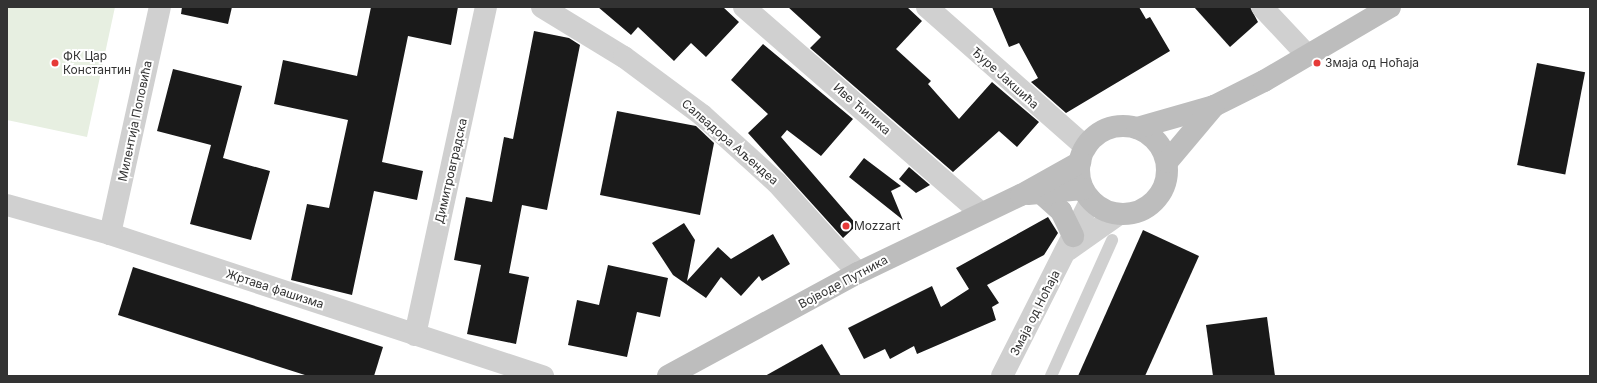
<!DOCTYPE html>
<meta charset="utf-8">
<style>
body{margin:0}
#map{position:relative;width:1597px;height:383px;overflow:hidden;background:#fff;font-family:Inter,sans-serif}
div>[style]{position:absolute}
[style*='--x']{left:calc(var(--x)*1px);top:calc(var(--y)*1px);width:calc(var(--w)*1px);rotate:calc(var(--a)*1deg)}
.green>*{inset:0;background:#e7efe1}
.building>*{inset:0;background:#1a1a1a;transform-origin:0 0}
.lane>*{height:12px;margin:-6px;padding:0 6px;transform-origin:6px;border-radius:6px;background:#d0d0d0}
.street>*{height:22px;margin:-11px;padding:0 11px;transform-origin:11px;border-radius:11px;background:#d0d0d0}
.secondary>*{height:22px;margin:-11px;padding:0 11px;transform-origin:11px;border-radius:11px;background:#bdbdbd}
.secondary>.ring{margin:-11px;padding:0;box-sizing:content-box;background:none;border:22px solid #bdbdbd;border-radius:50%}
.dots>*{width:11px;height:11px;translate:-50% -50%;box-sizing:border-box;border:2px solid #fff;border-radius:50%}
span{translate:-50% -50%;white-space:nowrap;text-align:center;line-height:1.15;-webkit-text-stroke:4px #fff;paint-order:stroke}
.poi-label{font-size:12px;color:#333}
.left{translate:0 -50%;text-align:left}
.street-label{font-size:12px;color:#333}
.frame{position:absolute;inset:0;border:8px solid #333;pointer-events:none}
</style>
<div id="map">
<div class="green">
<div style="clip-path:polygon(7px 7px,115px 7px,87px 137px,7px 120px)"></div>
</div>
<div class="building">
<div style="clip-path:polygon(182px 7px,232px 7px,228px 24px,181px 14px)"></div>
<div style="clip-path:polygon(371px 7px,458px 7px,451px 45px,408px 36px,382px 162px,423px 171px,417px 200px,374px 191px,352px 295px,291px 280px,307px 204px,329px 208px,348px 120px,274px 104px,283px 60px,357px 76px)"></div>
<div style="clip-path:polygon(598px 7px,723px 7px,739px 22px,706px 57px,691px 43px,674px 61px,638px 27px,631px 35px)"></div>
<div style="clip-path:polygon(788px 7px,907px 7px,922px 21px,896px 49px,931px 81px,928px 84px,959px 119px,992px 82px,1039px 122px,1017px 147px,999px 131px,953px 172px,810px 48px,821px 37px)"></div>
<div style="clip-path:polygon(992px 7px,1139px 7px,1146px 19px,1150px 17px,1170px 51px,1066px 113px,1031px 82px,1038px 78px,1019px 43px,1009px 47px)"></div>
<div style="clip-path:polygon(1194px 7px,1250px 7px,1258px 22px,1230px 47px)"></div>
<div style="clip-path:polygon(534px 31px,569px 38px,580px 45px,547px 210px,522px 205px,509px 273px,529px 277px,516px 344px,467px 334px,481px 265px,454px 260px,466px 197px,492px 202px,504px 137px,513px 139px)"></div>
<div style="clip-path:polygon(763px 44px,853px 119px,821px 156px,787px 130px,781px 137px,857px 225px,843px 238px,748px 133px,768px 114px,731px 80px)"></div>
<div style="left:1537px;top:63px;width:49px;height:104px;rotate:11deg"></div>
<div style="clip-path:polygon(173px 69px,242px 86px,223px 158px,270px 171px,251px 240px,190px 224px,211px 145px,157px 131px)"></div>
<div style="clip-path:polygon(617px 111px,696px 126px,714px 143px,700px 215px,600px 195px)"></div>
<div style="clip-path:polygon(864px 158px,901px 186px,891px 191px,903px 220px,849px 177px)"></div>
<div style="clip-path:polygon(909px 167px,930px 185px,916px 193px,899px 179px)"></div>
<div style="clip-path:polygon(1048px 217px,1058px 233px,1044px 255px,987px 285px,999px 303px,992px 307px,996px 320px,917px 354px,914px 346px,890px 359px,885px 349px,864px 359px,848px 328px,932px 286px,941px 307px,969px 289px,956px 268px)"></div>
<div style="clip-path:polygon(684px 223px,695px 240px,687px 281px,718px 247px,731px 259px,773px 234px,790px 264px,762px 281px,759px 276px,741px 296px,721px 277px,706px 298px,673px 275px,652px 243px)"></div>
<div style="clip-path:polygon(1143px 230px,1199px 256px,1145px 376px,1078px 376px)"></div>
<div style="clip-path:polygon(608px 265px,668px 278px,660px 317px,637px 312px,627px 357px,568px 345px,577px 300px,599px 305px)"></div>
<div style="clip-path:polygon(133px 267px,383px 347px,374px 376px,308px 376px,118px 315px)"></div>
<div style="clip-path:polygon(1267px 317px,1275px 376px,1213px 376px,1206px 325px)"></div>
<div style="clip-path:polygon(822px 344px,841px 376px,765px 376px)"></div>
</div>
<div class="lane">
<div style="--x:1051;--y:376;--w:149;--a:-65.8"></div>
</div>
<div class="street">
<div style="--x:542;--y:7;--w:96;--a:31.4"></div>
<div style="--x:624;--y:57;--w:97;--a:36.6"></div>
<div style="--x:702;--y:115;--w:101;--a:42.2"></div>
<div style="--x:777;--y:183;--w:121;--a:48"></div>
<div style="--x:744;--y:7;--w:313;--a:41"></div>
<div style="--x:927;--y:7;--w:212;--a:41.4"></div>
<div style="--x:1262;--y:7;--w:66;--a:46.8"></div>
<div style="--x:7;--y:205;--w:107;--a:15.7"></div>
<div style="--x:110;--y:234;--w:456;--a:18.2"></div>
<div style="--x:110;--y:234;--w:232;--a:-77.6"></div>
<div style="--x:1068;--y:250;--w:62;--a:-35.2"></div>
<div style="--x:415;--y:335;--w:336;--a:-77.8"></div>
<div style="--x:1002;--y:376;--w:197;--a:-63.2"></div>
</div>
<div class="secondary">
<div class="ring" style="left:1079px;top:126px;width:66px;height:66px"></div>
<div style="--x:1137;--y:128;--w:80;--a:-15.9"></div>
<div style="--x:1214;--y:106;--w:56;--a:-26.6"></div>
<div style="--x:1264;--y:81;--w:146;--a:-30.4"></div>
<div style="--x:1167;--y:162;--w:73;--a:-50"></div>
<div style="--x:1041;--y:193;--w:27;--a:42"></div>
<div style="--x:1061;--y:211;--w:28;--a:64"></div>
<div style="--x:1028;--y:194;--w:55;--a:-5.2"></div>
<div style="--x:668;--y:376;--w:216;--a:-28.5"></div>
<div style="--x:858;--y:273;--w:181;--a:-25.6"></div>
<div style="--x:1021;--y:195;--w:68;--a:-29.2"></div>
</div>
<div class="dots">
<div style="left:55px;top:63px;background:#e63a38"></div>
<div style="left:1317px;top:63px;background:#e63a38"></div>
<div style="left:846px;top:226px;background:#e63a38"></div>
</div>
<div class="poi-label">
<span class="left" style="left:63px;top:63px">ФК Цар<br>Константин</span>
<span class="left" style="left:1325px;top:63px">Змаја од Ноћаја</span>
<span class="left" style="left:854px;top:226px">Mozzart</span>
</div>
<div class="street-label">
<span style="left:1005px;top:78px;rotate:42deg">Ђуре Јакшића</span>
<span style="left:862px;top:109px;rotate:41deg">Иве Ћипика</span>
<span style="left:135px;top:121px;rotate:-78deg">Милентија Поповића</span>
<span style="left:730px;top:142px;rotate:41deg">Салвадора Аљендеа</span>
<span style="left:451px;top:171px;rotate:-77deg">Димитровградска</span>
<span style="left:843px;top:282px;rotate:-28deg">Војводе Путника</span>
<span style="left:275px;top:289px;rotate:18deg">Жртава фашизма</span>
<span style="left:1035px;top:313px;rotate:-63deg">Змаја од Ноћаја</span>
</div>
<div class="frame"></div>
</div>
